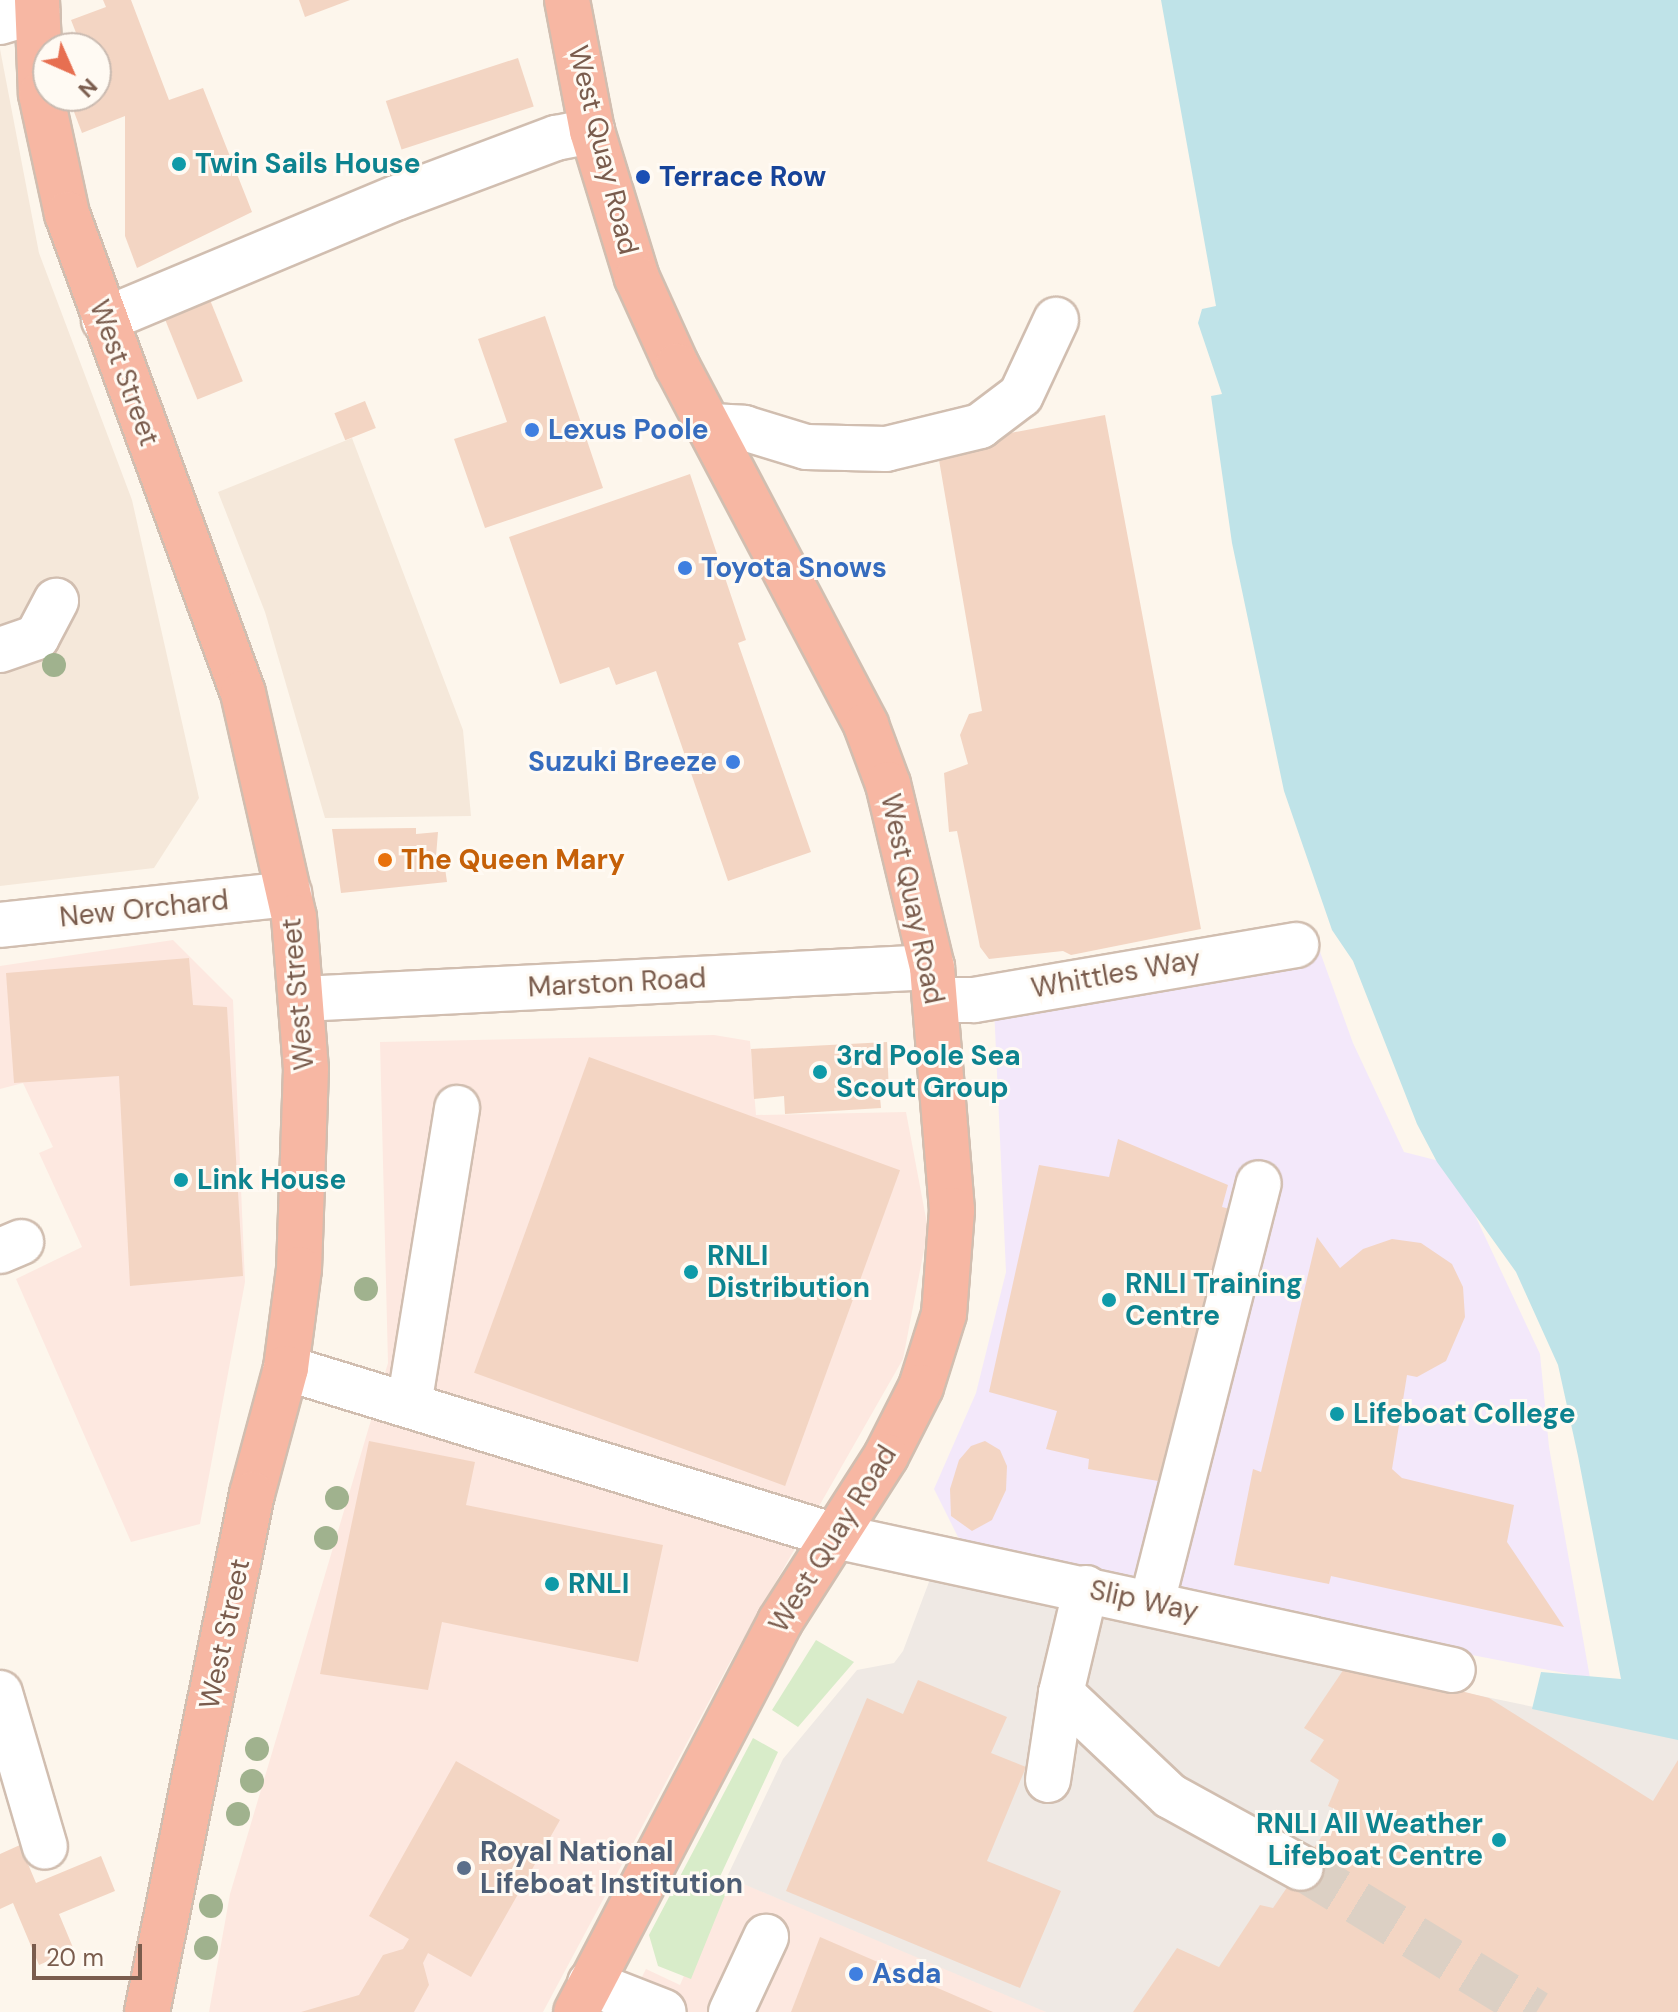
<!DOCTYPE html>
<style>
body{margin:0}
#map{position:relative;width:1678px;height:2012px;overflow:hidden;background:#fdf6ec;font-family:"DM Sans",sans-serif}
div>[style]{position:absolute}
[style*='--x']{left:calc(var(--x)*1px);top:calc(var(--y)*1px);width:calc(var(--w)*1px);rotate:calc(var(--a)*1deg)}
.residential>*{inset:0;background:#f5e8da}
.commercial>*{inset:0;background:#fde8e0}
.industrial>*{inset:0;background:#efe9e4}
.education>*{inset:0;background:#f3e8fa}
.green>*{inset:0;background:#d8ecc9}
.water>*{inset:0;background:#bfe3e8}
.building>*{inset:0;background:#f3d5c3;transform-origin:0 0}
.minor-tunnel>*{height:44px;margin-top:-22px;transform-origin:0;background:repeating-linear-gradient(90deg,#dcd0c4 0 44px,transparent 0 66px)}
.roads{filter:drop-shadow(2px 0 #d1beb0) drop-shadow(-2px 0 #d1beb0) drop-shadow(0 2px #d1beb0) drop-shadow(0 -2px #d1beb0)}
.minor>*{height:44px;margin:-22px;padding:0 22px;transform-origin:22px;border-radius:22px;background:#fff}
.highway>*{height:44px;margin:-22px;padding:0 22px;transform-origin:22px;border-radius:22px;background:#f7b7a3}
.trees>*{width:24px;height:24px;margin:-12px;border-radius:50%;background:#a0b28e}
.dots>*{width:22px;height:22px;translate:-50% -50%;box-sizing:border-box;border:4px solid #fffaf3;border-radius:50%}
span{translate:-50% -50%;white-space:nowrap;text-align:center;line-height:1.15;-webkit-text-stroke:6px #fffaf3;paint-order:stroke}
.street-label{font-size:28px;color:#7a5c4d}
.culture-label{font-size:28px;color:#0d838f;font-weight:700}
.left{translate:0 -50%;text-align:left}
.right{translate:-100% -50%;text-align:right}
.transit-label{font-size:28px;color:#164399;font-weight:700}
.shop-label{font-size:28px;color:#366cbe;font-weight:700}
.food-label{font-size:28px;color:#c56008;font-weight:700}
.service-label{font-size:28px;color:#4e5e75;font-weight:700}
.north{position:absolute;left:32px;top:32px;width:80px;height:80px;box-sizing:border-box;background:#fffaf3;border:2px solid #cabbb1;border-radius:50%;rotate:135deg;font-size:22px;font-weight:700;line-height:32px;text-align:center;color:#7a5c4d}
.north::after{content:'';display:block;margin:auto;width:28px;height:36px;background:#e76f51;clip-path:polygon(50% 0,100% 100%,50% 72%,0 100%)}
.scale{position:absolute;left:32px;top:1944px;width:110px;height:36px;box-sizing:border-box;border:4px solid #7a5c4d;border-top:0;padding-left:10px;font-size:24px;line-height:28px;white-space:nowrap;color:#7a5c4d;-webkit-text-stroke:6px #fffaf3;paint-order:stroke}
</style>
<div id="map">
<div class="residential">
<div style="clip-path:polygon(0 49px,39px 253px,132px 500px,199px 798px,154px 868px,0 886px)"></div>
<div style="clip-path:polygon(352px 438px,463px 730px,471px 816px,325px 818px,265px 612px,218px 492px)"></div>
</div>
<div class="commercial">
<div style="clip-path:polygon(173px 940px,233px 1000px,245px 1282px,200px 1524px,131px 1542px,16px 1279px,82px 1247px,39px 1153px,53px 1147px,23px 1083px,0 1089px,0 966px)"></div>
<div style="clip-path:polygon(714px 1035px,750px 1041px,756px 1115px,906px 1112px,928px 1229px,903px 1359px,729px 1664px,543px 2012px,209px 2012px,230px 1894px,388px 1363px,380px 1042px)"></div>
<div style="clip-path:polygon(727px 1877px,1030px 2002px,1046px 2012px,624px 2012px,646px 1969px,680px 1985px)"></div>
</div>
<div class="industrial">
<div style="clip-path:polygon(938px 1558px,1462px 1692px,1678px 1737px,1678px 2012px,1046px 2012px,727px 1877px,783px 1759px,857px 1670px,894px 1663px,903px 1651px)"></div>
</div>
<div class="education">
<div style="clip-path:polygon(1319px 949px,1353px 1043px,1404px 1152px,1451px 1164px,1540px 1354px,1549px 1447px,1590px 1678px,1030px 1569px,958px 1537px,934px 1489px,976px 1393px,1006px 1272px,994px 1007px)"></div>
</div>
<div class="green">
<div style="clip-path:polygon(816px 1640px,854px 1662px,798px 1727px,772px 1710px)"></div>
<div style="clip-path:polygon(753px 1738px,778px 1752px,717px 1883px,728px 1888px,691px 1979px,658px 1966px,649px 1935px)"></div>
</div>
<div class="water">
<div style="clip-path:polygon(1161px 0,1678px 0,1678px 1740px,1532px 1709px,1541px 1672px,1621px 1679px,1578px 1456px,1558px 1365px,1516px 1272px,1437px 1162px,1417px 1124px,1353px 961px,1332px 930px,1284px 791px,1232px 543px,1211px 396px,1222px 394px,1198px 323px,1202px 309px,1216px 306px)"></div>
</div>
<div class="building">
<div style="clip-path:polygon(103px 0,131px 0,169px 100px,203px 88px,252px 212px,137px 268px,125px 236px,125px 116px,82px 133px,68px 96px,96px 96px,96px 48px,82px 48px,71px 20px,106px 7px)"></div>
<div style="clip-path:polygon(299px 0,350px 0,305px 17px)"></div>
<div style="left:518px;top:58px;width:51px;height:139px;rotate:72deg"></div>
<div style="left:208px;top:295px;width:93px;height:49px;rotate:68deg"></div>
<div style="clip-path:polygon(545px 316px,603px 488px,485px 528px,454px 439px,507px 422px,478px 339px)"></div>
<div style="left:365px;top:401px;width:29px;height:33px;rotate:68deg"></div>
<div style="clip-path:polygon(1105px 415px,1201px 929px,1071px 955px,1063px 951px,989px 959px,980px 947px,957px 831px,949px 832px,944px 773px,968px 764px,960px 735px,969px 714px,982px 711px,939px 460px,948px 445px)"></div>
<div style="clip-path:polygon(690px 474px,746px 640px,738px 643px,811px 852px,728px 881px,656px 671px,616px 685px,609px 667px,560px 684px,509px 537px)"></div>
<div style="clip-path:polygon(416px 828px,416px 834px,438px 832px,435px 869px,445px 868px,447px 882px,341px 893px,332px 829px)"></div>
<div style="clip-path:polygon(189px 958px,193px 1005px,227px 1007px,243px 1276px,130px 1286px,119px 1076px,14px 1083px,6px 973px)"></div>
<div style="clip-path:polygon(887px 1042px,889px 1095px,880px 1097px,881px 1108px,785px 1114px,784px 1096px,754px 1099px,751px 1049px)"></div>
<div style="left:589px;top:1057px;width:331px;height:336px;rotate:20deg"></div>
<div style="clip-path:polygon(1118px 1139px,1228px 1185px,1222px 1207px,1230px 1209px,1164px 1482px,1088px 1469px,1089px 1459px,1046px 1449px,1057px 1411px,989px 1392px,1039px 1165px,1109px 1177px)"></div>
<div style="clip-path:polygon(1317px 1237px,1340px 1268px,1363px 1249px,1392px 1239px,1421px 1243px,1452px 1264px,1463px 1287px,1465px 1317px,1446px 1361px,1417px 1377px,1407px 1375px,1392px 1469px,1402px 1478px,1514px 1505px,1507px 1542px,1564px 1627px,1331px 1576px,1329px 1584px,1234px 1565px,1253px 1469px,1261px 1472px)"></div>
<div style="clip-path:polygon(369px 1441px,475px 1462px,466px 1505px,663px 1545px,638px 1662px,442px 1622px,428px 1690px,320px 1674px)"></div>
<div style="clip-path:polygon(985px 1441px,1000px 1450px,1007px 1466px,1006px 1490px,992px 1520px,972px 1531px,951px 1516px,950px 1489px,959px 1460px,971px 1446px)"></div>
<div style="clip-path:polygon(1348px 1663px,1489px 1698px,1653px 1801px,1678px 1760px,1678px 2012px,1133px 2012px,1177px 1948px,1219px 1967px,1260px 1905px,1273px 1908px,1339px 1811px,1328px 1806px,1339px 1780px,1310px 1761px,1324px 1740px,1304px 1728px)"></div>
<div style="clip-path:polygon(918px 1680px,1007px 1717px,991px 1753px,1026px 1767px,987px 1861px,1061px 1891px,1020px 1988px,786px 1891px,867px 1698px,903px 1714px)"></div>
<div style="clip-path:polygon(456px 1761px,560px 1820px,471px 1977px,428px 1953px,423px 1963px,429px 1985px,414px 2012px,301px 2012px,359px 1995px,383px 1955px,403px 1949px,409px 1939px,369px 1916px)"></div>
<div style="clip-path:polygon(20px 1845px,36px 1883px,101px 1856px,115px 1891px,59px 1914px,74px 1950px,39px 1965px,13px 1903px,0 1909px,0 1854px)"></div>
<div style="clip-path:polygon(820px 1937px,993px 2012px,791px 2012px)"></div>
</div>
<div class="minor-tunnel">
<div style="--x:1301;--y:1868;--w:276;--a:31.5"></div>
</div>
<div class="roads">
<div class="minor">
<div style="--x:0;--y:22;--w:39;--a:-17"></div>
<div style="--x:104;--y:320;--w:316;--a:-22.7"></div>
<div style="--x:396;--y:198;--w:171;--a:-20.6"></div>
<div style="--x:556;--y:138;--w:37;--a:-11"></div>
<div style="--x:711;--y:426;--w:33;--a:3"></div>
<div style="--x:744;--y:428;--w:65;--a:17"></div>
<div style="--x:806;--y:447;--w:80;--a:1.4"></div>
<div style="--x:886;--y:449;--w:97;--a:-13.7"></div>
<div style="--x:980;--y:426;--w:51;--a:-37.1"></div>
<div style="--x:1021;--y:395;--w:83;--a:-65"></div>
<div style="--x:0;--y:650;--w:39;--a:-19"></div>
<div style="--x:37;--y:637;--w:41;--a:-62.2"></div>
<div style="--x:0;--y:925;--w:291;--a:-6.1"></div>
<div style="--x:302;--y:999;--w:631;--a:-2.91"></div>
<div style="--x:936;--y:1000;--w:38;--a:0"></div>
<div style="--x:974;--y:1000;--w:327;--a:-9.7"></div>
<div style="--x:0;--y:1251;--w:23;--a:-23"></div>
<div style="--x:286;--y:1368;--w:574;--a:17.01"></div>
<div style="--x:835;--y:1536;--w:632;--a:12.23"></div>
<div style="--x:409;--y:1405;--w:301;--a:-80.8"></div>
<div style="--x:1086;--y:1588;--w:108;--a:103.4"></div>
<div style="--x:1061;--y:1693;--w:150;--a:43.4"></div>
<div style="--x:1170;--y:1796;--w:149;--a:28.8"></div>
<div style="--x:1152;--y:1602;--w:432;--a:-75.7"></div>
<div style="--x:0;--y:1693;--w:160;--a:73.7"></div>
<div style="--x:1048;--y:1780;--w:88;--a:-81.5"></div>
<div style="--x:590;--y:1983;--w:79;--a:21.4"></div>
<div style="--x:731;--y:2012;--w:83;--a:-65"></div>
</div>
<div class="highway">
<div style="--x:37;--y:0;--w:94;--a:87.6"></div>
<div style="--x:41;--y:94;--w:123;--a:77.8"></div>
<div style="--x:67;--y:214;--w:510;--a:69.83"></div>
<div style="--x:243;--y:693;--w:230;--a:77.2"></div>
<div style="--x:294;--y:917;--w:152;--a:85.5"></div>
<div style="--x:306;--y:1069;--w:200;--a:92"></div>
<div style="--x:299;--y:1269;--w:100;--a:97.5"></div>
<div style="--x:286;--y:1368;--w:131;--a:105.1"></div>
<div style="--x:252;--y:1494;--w:529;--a:101.46"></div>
<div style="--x:567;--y:0;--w:133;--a:79.2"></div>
<div style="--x:592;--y:131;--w:154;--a:73"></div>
<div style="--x:637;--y:278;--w:97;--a:65.6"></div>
<div style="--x:677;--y:366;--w:406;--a:62.2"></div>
<div style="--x:866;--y:725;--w:63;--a:69.6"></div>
<div style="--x:888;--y:784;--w:188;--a:76.5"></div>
<div style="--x:932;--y:967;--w:244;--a:85.3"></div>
<div style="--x:952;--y:1210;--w:104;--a:94.4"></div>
<div style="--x:944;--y:1314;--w:77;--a:107.5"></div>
<div style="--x:921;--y:1387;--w:77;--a:116.9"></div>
<div style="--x:886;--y:1456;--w:197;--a:122.6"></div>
<div style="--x:780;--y:1622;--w:440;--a:117.6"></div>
</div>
</div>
<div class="trees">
<div style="left:54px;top:665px"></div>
<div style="left:366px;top:1289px"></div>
<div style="left:337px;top:1498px"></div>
<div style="left:326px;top:1538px"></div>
<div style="left:257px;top:1749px"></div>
<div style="left:252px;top:1781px"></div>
<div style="left:238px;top:1814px"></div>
<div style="left:211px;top:1906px"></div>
<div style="left:206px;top:1948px"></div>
</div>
<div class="dots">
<div style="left:179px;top:164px;background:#0f9aa8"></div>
<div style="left:643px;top:177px;background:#1a4fb4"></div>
<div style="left:532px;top:430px;background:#3f7fe0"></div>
<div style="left:685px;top:568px;background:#3f7fe0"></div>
<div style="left:733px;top:762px;background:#3f7fe0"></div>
<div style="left:385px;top:860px;background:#e8710a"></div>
<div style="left:820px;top:1072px;background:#0f9aa8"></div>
<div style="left:181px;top:1180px;background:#0f9aa8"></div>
<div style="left:691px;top:1272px;background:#0f9aa8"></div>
<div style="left:1109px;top:1300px;background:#0f9aa8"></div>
<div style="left:1337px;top:1414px;background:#0f9aa8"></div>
<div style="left:552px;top:1584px;background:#0f9aa8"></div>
<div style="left:1499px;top:1840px;background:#0f9aa8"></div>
<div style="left:464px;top:1868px;background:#5c6f8a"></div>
<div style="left:856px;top:1974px;background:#3f7fe0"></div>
</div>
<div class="street-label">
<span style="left:603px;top:150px;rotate:76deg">West Quay Road</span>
<span style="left:124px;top:373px;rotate:70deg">West Street</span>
<span style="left:912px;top:899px;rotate:78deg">West Quay Road</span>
<span style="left:144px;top:909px;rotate:-6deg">New Orchard</span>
<span style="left:1116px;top:974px;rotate:-10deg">Whittles Way</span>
<span style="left:617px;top:983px;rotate:-3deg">Marston Road</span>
<span style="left:298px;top:994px;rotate:-95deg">West Street</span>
<span style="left:833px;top:1539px;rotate:-58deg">West Quay Road</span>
<span style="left:1144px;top:1601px;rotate:12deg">Slip Way</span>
<span style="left:225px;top:1634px;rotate:-78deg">West Street</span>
</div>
<div class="culture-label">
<span class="left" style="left:195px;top:164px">Twin Sails House</span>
<span class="left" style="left:836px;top:1072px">3rd Poole Sea<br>Scout Group</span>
<span class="left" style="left:197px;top:1180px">Link House</span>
<span class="left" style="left:707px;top:1272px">RNLI<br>Distribution</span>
<span class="left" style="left:1125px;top:1300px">RNLI Training<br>Centre</span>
<span class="left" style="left:1353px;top:1414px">Lifeboat College</span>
<span class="left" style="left:568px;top:1584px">RNLI</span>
<span class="right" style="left:1483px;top:1840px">RNLI All Weather<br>Lifeboat Centre</span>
</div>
<div class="transit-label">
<span class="left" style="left:659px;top:177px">Terrace Row</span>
</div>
<div class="shop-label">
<span class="left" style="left:548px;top:430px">Lexus Poole</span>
<span class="left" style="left:701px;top:568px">Toyota Snows</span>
<span class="right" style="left:717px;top:762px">Suzuki Breeze</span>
<span class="left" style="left:872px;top:1974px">Asda</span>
</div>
<div class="food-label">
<span class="left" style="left:401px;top:860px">The Queen Mary</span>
</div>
<div class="service-label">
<span class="left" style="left:480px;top:1868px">Royal National<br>Lifeboat Institution</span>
</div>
<div class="north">N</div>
<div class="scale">20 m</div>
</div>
